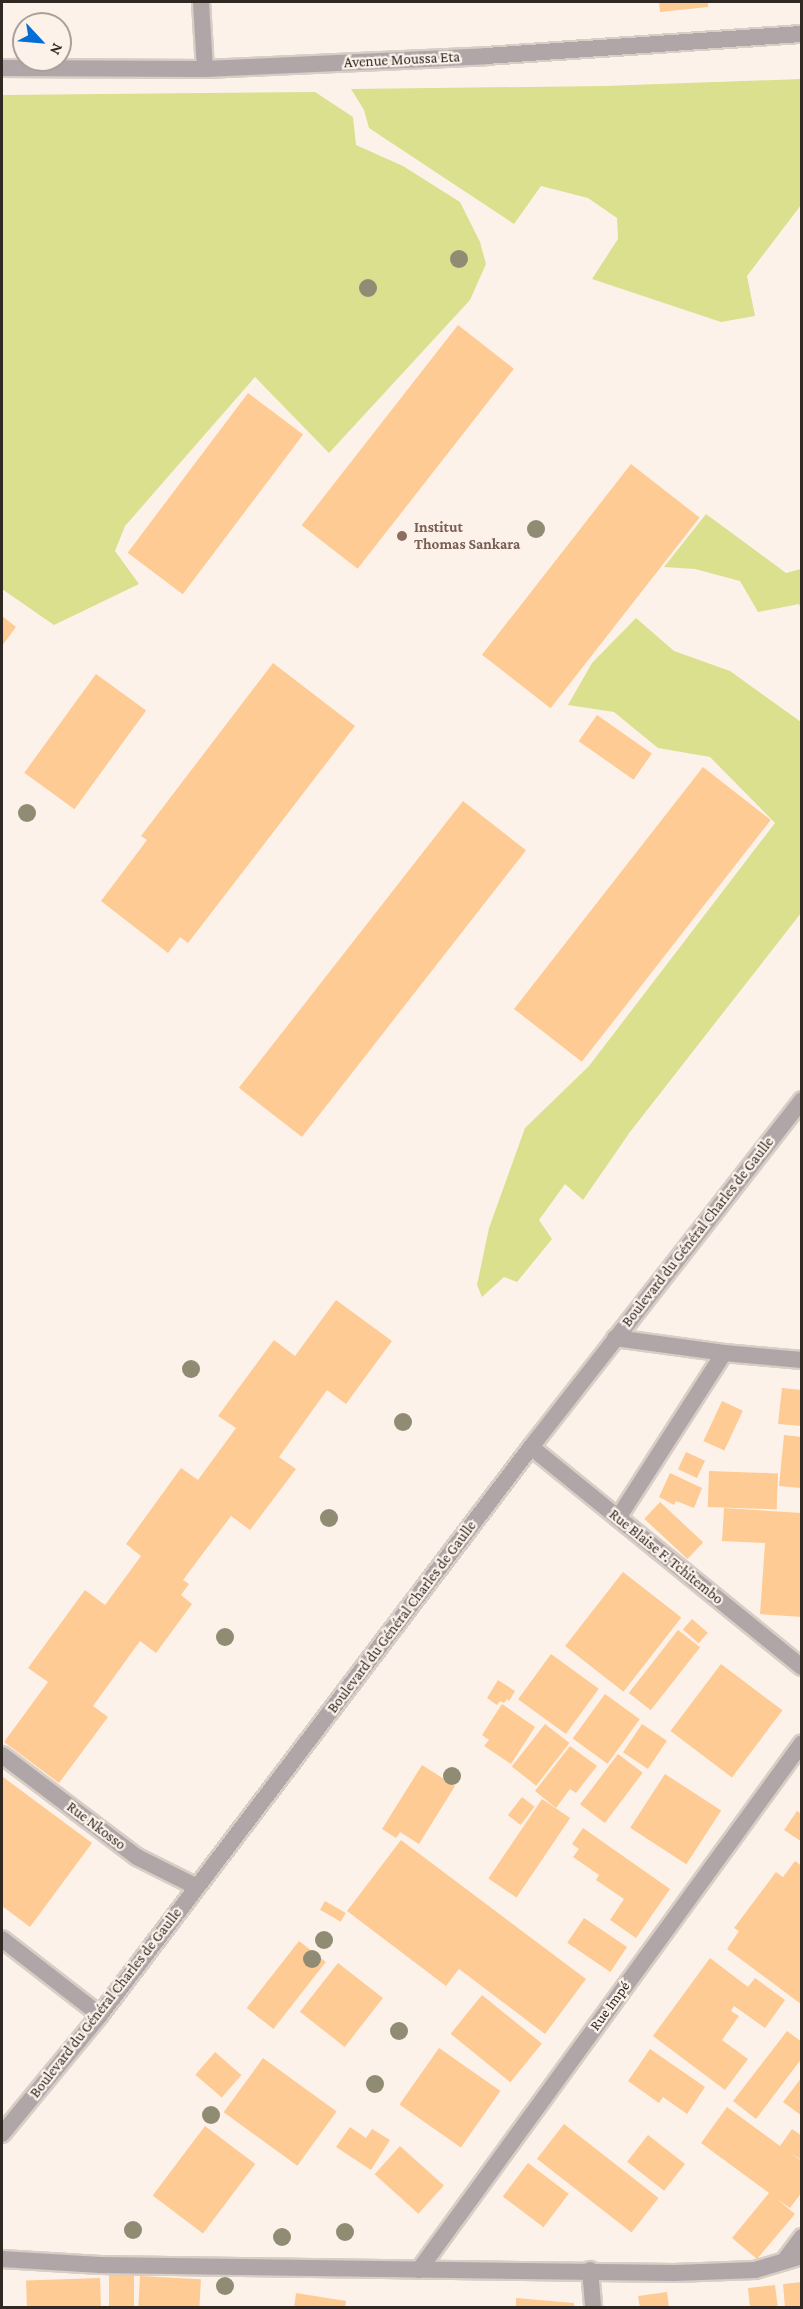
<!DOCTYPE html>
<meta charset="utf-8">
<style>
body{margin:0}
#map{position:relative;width:803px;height:2309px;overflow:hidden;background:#fdf2ea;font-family:"Crimson Pro",serif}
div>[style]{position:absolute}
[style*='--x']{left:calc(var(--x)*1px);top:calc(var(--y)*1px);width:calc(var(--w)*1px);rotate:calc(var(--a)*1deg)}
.green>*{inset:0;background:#dae08d}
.building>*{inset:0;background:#fecb94;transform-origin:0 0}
.roads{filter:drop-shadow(2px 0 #d8cec6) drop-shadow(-2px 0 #d8cec6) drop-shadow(0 2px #d8cec6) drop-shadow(0 -2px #d8cec6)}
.minor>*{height:16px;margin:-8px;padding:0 8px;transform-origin:8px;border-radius:8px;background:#b0a6a8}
.trees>*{width:18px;height:18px;margin:-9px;border-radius:50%;background:#908c73}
.dots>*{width:16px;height:16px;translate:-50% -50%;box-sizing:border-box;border:3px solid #fdf2ea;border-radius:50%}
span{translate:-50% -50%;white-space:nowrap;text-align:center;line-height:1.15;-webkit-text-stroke:4.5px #fdf2ea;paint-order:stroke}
.street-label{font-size:15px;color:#2f2823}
.education-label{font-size:15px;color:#785e54;font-weight:700}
.left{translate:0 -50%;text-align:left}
.frame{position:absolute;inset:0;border:3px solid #2f2823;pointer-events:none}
.north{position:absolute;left:12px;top:12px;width:60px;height:60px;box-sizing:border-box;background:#fdf2ea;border:2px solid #aba19a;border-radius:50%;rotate:116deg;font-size:16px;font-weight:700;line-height:24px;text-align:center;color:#2f2823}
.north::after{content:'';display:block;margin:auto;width:21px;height:27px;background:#036ed6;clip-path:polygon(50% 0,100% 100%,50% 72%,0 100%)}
</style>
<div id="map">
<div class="green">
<div style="clip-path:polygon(801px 79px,801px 205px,747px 276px,755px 316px,721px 322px,592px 279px,618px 239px,617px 218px,588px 198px,541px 186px,514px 224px,369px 128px,364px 110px,351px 89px,604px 86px)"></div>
<div style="clip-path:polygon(315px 92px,353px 117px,356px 145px,403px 166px,460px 202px,480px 242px,486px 264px,470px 300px,329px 453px,255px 377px,125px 526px,115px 551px,139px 584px,54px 625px,2px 589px,2px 95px)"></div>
<div style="clip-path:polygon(706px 514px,786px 573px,801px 569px,801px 609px,799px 604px,758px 612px,740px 581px,695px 569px,664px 567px)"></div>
<div style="clip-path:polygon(636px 618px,674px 651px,730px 671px,801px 722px,801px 913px,630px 1132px,583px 1200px,565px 1184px,539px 1220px,552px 1239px,517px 1282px,504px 1277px,482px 1297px,477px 1285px,489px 1228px,525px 1128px,589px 1066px,775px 823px,710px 757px,658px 748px,614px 712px,568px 705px,592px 663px)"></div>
</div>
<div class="building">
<div style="clip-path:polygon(659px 2px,708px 2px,708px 7px,660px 12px)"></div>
<div style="left:458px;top:325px;width:71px;height:254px;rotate:38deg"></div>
<div style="left:248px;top:393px;width:69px;height:200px;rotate:37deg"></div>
<div style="left:631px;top:464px;width:87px;height:242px;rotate:38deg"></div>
<div style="clip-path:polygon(2px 616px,16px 627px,2px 646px)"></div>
<div style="clip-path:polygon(273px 663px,355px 726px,188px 943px,180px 937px,168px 953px,101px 901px,147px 840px,141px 836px)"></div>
<div style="left:96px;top:674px;width:62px;height:122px;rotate:36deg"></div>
<div style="left:597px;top:715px;width:67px;height:32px;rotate:35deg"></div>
<div style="left:703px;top:767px;width:86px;height:307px;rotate:38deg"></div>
<div style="left:463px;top:801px;width:80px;height:364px;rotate:38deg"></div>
<div style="clip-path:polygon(336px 1300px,392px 1341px,346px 1404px,327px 1390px,279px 1457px,296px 1469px,250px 1530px,231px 1516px,183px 1580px,189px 1584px,181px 1595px,192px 1604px,156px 1653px,140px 1641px,93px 1706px,108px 1717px,59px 1783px,4px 1742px,48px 1682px,28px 1668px,85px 1590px,105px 1605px,141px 1556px,126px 1544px,181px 1468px,198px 1480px,236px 1428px,218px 1416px,274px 1340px,295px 1356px)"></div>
<div style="clip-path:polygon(782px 1388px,802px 1390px,802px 1426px,778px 1424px)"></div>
<div style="left:722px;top:1401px;width:23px;height:44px;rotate:25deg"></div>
<div style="clip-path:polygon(784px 1435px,802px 1437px,801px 1488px,779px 1486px)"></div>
<div style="left:686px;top:1452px;width:21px;height:19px;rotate:25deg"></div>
<div style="left:709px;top:1471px;width:69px;height:36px;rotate:2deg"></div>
<div style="clip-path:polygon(670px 1473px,702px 1488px,694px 1508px,676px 1501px,674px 1505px,659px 1497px)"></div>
<div style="left:660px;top:1502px;width:59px;height:23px;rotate:43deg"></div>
<div style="clip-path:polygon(724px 1508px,802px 1513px,802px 1617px,760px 1614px,765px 1543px,722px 1541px)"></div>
<div style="left:623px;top:1572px;width:74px;height:94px;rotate:38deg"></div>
<div style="left:692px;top:1619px;width:21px;height:14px;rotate:41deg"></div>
<div style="left:678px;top:1630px;width:28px;height:80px;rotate:38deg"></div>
<div style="left:551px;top:1654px;width:59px;height:56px;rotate:36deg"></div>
<div style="left:721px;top:1664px;width:77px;height:84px;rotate:37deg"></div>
<div style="clip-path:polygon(498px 1680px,515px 1691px,509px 1701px,507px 1699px,504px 1703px,500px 1701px,497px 1705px,487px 1698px)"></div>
<div style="left:605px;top:1694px;width:43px;height:55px;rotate:36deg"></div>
<div style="clip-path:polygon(502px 1704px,535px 1727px,511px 1764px,484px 1746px,489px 1740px,482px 1735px)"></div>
<div style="left:545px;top:1724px;width:31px;height:54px;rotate:38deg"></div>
<div style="left:642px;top:1724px;width:30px;height:34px;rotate:34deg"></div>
<div style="clip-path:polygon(570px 1746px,597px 1766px,576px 1793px,570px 1789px,556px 1808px,535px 1791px)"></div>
<div style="left:618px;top:1754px;width:31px;height:63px;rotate:37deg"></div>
<div style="clip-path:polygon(422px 1765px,455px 1786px,419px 1844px,400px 1832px,396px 1838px,382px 1829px)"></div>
<div style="left:665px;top:1774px;width:67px;height:64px;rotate:33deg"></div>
<div style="clip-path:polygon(3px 1777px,92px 1843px,30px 1927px,2px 1906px)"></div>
<div style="left:522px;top:1797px;width:16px;height:23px;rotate:38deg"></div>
<div style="left:542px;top:1799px;width:34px;height:96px;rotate:34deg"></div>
<div style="clip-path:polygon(797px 1811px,802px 1814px,802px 1842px,784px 1830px)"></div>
<div style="clip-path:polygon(583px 1828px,670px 1889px,636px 1938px,610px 1920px,624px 1899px,596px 1880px,599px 1875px,573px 1857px,579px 1849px,572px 1844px)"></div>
<div style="clip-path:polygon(401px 1840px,586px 1979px,545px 2034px,459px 1969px,446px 1986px,347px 1911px)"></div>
<div style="clip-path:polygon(795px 1861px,802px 1866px,801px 2004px,727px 1949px,739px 1931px,734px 1928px,776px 1872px,783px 1877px)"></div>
<div style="left:325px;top:1901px;width:24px;height:10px;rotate:30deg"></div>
<div style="left:584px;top:1918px;width:52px;height:30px;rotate:34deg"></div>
<div style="left:299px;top:1941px;width:34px;height:85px;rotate:38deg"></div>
<div style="clip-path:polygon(710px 1958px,748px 1987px,755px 1978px,785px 2000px,765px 2028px,734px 2006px,731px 2011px,739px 2016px,722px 2040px,748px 2059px,725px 2090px,653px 2036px)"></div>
<div style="left:338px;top:1963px;width:57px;height:62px;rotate:38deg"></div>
<div style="left:482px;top:1995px;width:77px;height:50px;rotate:39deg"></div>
<div style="clip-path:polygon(787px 2031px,802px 2042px,802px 2058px,756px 2119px,733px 2101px)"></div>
<div style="left:439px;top:2048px;width:75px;height:69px;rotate:35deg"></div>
<div style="clip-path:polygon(650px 2049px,705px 2087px,687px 2114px,663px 2097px,659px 2103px,628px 2081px)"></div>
<div style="left:215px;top:2052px;width:35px;height:30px;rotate:41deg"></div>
<div style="left:263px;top:2058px;width:91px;height:67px;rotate:36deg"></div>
<div style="clip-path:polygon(802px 2077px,802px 2116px,783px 2102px)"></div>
<div style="clip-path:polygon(727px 2107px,780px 2146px,792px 2129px,802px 2136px,802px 2160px,790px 2153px,802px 2161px,802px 2192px,790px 2208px,777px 2199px,795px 2214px,757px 2259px,732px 2238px,769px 2193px,701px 2143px)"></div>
<div style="left:564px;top:2124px;width:120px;height:44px;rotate:38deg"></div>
<div style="left:205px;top:2126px;width:63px;height:87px;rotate:37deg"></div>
<div style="clip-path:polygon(350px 2127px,366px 2138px,372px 2129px,390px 2140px,371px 2170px,336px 2147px)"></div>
<div style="left:648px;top:2135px;width:47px;height:34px;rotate:38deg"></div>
<div style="left:400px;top:2146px;width:59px;height:38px;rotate:42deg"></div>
<div style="left:528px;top:2163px;width:51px;height:42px;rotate:37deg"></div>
<div style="left:109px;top:2273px;width:25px;height:35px"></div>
<div style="left:140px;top:2276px;width:61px;height:32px;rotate:3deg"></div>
<div style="left:100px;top:2278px;width:30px;height:74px;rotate:88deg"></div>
<div style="clip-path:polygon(802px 2282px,802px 2308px,785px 2308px,783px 2284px)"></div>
<div style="clip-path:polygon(775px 2285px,778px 2308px,750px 2308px,748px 2288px)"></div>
<div style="clip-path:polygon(667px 2292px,669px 2308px,640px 2308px,638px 2296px)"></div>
<div style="clip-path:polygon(296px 2293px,346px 2301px,345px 2308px,294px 2308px)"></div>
<div style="clip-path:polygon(516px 2298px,574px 2303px,574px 2308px,516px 2308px)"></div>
</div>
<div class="roads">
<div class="minor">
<div style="--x:201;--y:2;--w:67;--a:86.6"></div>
<div style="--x:2;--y:68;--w:203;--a:0.3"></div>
<div style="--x:205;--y:69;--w:281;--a:-2.6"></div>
<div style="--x:486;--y:56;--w:317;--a:-4"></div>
<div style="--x:615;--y:1338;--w:110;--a:7.8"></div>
<div style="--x:724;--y:1353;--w:78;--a:5.1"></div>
<div style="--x:531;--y:1447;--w:349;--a:39.1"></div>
<div style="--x:618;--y:1518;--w:196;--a:-57.3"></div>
<div style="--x:2;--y:1755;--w:169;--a:37.1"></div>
<div style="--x:137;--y:1857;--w:67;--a:26.6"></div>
<div style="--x:2;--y:1939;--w:124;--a:37.8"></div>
<div style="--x:2;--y:2134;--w:154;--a:-50.5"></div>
<div style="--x:100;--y:2015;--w:713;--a:-52.81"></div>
<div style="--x:531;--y:1447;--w:440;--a:-52"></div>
<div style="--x:2;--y:2259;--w:98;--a:3.5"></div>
<div style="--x:100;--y:2265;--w:574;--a:0.8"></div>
<div style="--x:674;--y:2273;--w:81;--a:-2.1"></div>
<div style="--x:755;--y:2270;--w:49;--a:-16.6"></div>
<div style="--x:784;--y:2261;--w:30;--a:-53"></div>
<div style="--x:419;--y:2270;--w:651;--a:-53.99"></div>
<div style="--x:590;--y:2270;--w:38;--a:85"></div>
</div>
</div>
<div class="trees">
<div style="left:459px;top:259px"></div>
<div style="left:368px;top:288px"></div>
<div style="left:536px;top:529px"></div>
<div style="left:27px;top:813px"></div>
<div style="left:191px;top:1369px"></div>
<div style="left:403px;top:1422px"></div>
<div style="left:329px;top:1518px"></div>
<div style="left:225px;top:1637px"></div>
<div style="left:452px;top:1776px"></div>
<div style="left:324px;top:1940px"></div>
<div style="left:312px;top:1959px"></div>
<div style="left:399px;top:2031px"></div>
<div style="left:375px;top:2084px"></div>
<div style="left:211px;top:2115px"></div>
<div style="left:133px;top:2230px"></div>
<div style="left:345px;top:2232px"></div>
<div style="left:282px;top:2237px"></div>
<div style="left:225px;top:2286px"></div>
</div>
<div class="dots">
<div style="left:402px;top:536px;background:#8d6e63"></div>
</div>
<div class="street-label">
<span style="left:402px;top:60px;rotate:-3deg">Avenue Moussa Eta</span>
<span style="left:698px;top:1232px;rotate:-52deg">Boulevard du Général Charles de Gaulle</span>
<span style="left:666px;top:1557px;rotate:39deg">Rue Blaise F. Tchitembo</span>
<span style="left:402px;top:1617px;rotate:-53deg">Boulevard du Général Charles de Gaulle</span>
<span style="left:96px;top:1826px;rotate:37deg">Rue Nkosso</span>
<span style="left:106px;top:2003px;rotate:-52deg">Boulevard du Général Charles de Gaulle</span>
<span style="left:610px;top:2006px;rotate:-54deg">Rue Impé</span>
</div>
<div class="education-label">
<span class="left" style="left:414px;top:536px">Institut<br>Thomas Sankara</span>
</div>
<div class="frame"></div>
<div class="north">N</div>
</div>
